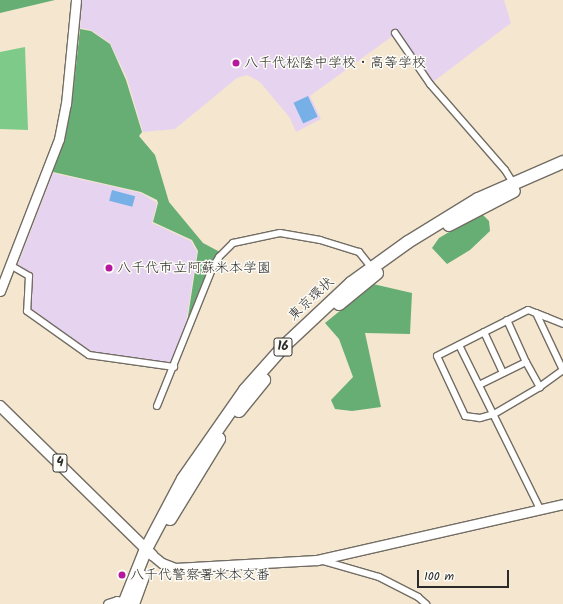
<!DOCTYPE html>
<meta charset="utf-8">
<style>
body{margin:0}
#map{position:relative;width:563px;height:604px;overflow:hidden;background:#f5e7cf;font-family:Kalam,"Klee One",sans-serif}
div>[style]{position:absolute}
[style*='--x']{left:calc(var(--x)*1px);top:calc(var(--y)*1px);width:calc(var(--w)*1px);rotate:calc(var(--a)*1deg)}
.built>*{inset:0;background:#e6d3f0}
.green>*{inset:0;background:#7eca88}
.forest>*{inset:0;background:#66ae74}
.water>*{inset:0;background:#76b0e6;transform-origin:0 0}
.roads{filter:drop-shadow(1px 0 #726d64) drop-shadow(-1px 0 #726d64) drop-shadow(0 1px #726d64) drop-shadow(0 -1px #726d64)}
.street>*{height:6px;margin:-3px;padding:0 3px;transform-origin:3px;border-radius:3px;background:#fff}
.secondary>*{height:9px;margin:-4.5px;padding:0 4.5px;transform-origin:4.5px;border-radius:4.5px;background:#fff}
.primary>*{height:10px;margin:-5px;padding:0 5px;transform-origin:5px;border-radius:5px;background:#fff}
.highway>*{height:12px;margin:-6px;padding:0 6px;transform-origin:6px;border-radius:6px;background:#fff}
.dots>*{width:11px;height:11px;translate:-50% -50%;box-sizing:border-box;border:2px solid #fdfcf7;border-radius:50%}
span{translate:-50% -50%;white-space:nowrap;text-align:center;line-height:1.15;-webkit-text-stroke:3px #fdfcf7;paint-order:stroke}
.shield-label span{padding:1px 3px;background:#fdfcf7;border:1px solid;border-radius:3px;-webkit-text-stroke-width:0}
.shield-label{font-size:13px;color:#2b2b2b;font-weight:700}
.poi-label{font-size:14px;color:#2b2b2b}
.left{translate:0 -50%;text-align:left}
.street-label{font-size:14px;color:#2b2b2b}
.scale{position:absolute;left:417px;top:570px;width:92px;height:18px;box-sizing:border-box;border:2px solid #2b2b2b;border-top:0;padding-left:5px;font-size:12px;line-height:14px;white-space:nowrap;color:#2b2b2b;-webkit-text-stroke:3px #fdfcf7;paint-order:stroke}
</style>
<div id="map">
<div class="built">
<div style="clip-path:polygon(82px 0,504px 0,511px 23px,433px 82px,398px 32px,310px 96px,321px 119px,296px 132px,290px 118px,260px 82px,247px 75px,237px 78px,175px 129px,143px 132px,127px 78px,110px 43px,91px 30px,80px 28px)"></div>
<div style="clip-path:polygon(53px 173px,141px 193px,157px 203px,152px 223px,191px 241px,197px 252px,185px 330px,171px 364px,142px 358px,91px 353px,29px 309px,28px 273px,18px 264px)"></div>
</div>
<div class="green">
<div style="clip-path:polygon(25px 47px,28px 130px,0 129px,0 52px)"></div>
</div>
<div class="forest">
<div style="clip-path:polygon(0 0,55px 0,0 13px)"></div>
<div style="clip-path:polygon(80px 29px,91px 31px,110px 44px,126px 80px,142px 132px,139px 136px,155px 155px,169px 202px,203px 243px,220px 252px,187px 323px,198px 251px,192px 240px,153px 222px,158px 203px,157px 200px,141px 192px,53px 172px,72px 103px)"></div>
<div style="clip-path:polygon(481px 213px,489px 221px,490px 231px,470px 250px,447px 264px,432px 248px,439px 238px)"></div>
<div style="clip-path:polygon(373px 284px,412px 293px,410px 334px,365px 333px,381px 407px,352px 411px,335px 409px,331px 400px,353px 377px,339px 339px,325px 323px)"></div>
</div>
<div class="water">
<div style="left:308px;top:96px;width:23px;height:16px;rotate:65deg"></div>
<div style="left:112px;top:190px;width:24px;height:11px;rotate:15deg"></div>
</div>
<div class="roads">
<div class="street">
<div style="--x:395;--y:33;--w:62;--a:55.5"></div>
<div style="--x:430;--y:84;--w:114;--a:48.9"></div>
<div style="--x:505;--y:170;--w:19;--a:58"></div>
<div style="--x:10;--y:265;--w:22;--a:30"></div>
<div style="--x:29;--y:276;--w:35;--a:93"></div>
<div style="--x:27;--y:311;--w:76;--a:35.4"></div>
<div style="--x:89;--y:355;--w:86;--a:8"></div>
<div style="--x:536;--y:313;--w:63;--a:64.7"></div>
<div style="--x:563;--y:370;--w:29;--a:144"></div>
<div style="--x:540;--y:387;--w:53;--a:149.6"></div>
<div style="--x:494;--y:414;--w:15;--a:164"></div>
<div style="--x:480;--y:418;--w:15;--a:-172"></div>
<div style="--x:465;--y:416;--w:66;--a:-115"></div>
<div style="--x:437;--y:356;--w:102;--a:-26.8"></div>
<div style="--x:528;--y:310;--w:9;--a:21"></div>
<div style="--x:536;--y:313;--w:11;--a:22"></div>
<div style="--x:546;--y:317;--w:18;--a:22"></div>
<div style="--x:507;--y:320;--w:46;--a:65.7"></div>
<div style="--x:484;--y:332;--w:45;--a:65.1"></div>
<div style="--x:459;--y:345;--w:183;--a:63.7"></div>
<div style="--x:479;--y:385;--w:52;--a:-26.1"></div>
<div style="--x:526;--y:362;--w:29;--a:61"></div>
<div style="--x:157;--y:406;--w:150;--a:-68.1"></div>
<div style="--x:213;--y:267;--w:12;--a:-59"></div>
<div style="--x:219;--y:257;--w:20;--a:-45"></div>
<div style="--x:233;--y:243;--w:48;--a:-12"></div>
<div style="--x:280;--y:233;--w:41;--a:9.9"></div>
<div style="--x:320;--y:240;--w:41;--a:17.1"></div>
<div style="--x:359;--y:252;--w:19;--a:51"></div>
<div style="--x:320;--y:560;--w:61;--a:16.1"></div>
<div style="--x:379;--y:577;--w:44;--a:27.1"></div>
<div style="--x:418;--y:597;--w:11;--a:41"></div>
</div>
<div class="secondary">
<div style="--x:0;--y:291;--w:163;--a:-68.8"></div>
<div style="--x:59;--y:139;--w:36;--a:-79"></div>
<div style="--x:66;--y:104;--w:104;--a:-84.5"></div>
<div style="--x:152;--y:555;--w:13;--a:39"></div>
<div style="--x:162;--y:563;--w:14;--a:21"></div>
<div style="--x:175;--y:568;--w:142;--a:-3.2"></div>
<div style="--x:317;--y:560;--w:252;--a:-12.8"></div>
<div style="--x:108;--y:604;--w:9;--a:-18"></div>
<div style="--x:117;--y:601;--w:7;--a:16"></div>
</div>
<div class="primary">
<div style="--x:0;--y:406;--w:213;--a:44.4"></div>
</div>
<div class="highway">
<div style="--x:449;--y:225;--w:73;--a:-27.6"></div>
<div style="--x:339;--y:304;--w:49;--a:-39.2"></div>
<div style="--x:239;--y:411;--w:40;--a:-51"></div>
<div style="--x:170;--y:519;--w:94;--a:-58.5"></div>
<div style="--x:124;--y:604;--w:59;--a:-68.2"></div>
<div style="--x:146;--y:549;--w:79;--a:-62.1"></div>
<div style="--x:183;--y:479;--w:108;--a:-55.1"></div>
<div style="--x:245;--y:390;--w:59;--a:-48.4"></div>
<div style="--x:284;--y:346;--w:92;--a:-43.2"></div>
<div style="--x:351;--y:283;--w:70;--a:-35.7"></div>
<div style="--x:408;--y:242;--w:82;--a:-31.6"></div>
<div style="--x:478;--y:199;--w:93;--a:-23.5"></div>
<div style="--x:133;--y:604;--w:29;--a:-70"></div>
</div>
</div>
<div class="dots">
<div style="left:236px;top:63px;background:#b5179e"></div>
<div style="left:109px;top:268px;background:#b5179e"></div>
<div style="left:122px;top:575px;background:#b5179e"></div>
</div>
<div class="shield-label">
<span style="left:283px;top:347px">16</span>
<span style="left:60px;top:463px">4</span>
</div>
<div class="poi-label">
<span class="left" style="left:244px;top:63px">八千代松陰中学校・高等学校</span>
<span class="left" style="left:117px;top:268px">八千代市立阿蘇米本学園</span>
<span class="left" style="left:130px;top:575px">八千代警察署米本交番</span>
</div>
<div class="street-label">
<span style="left:311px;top:299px;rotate:-43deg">東京環状</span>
</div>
<div class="scale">100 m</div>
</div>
